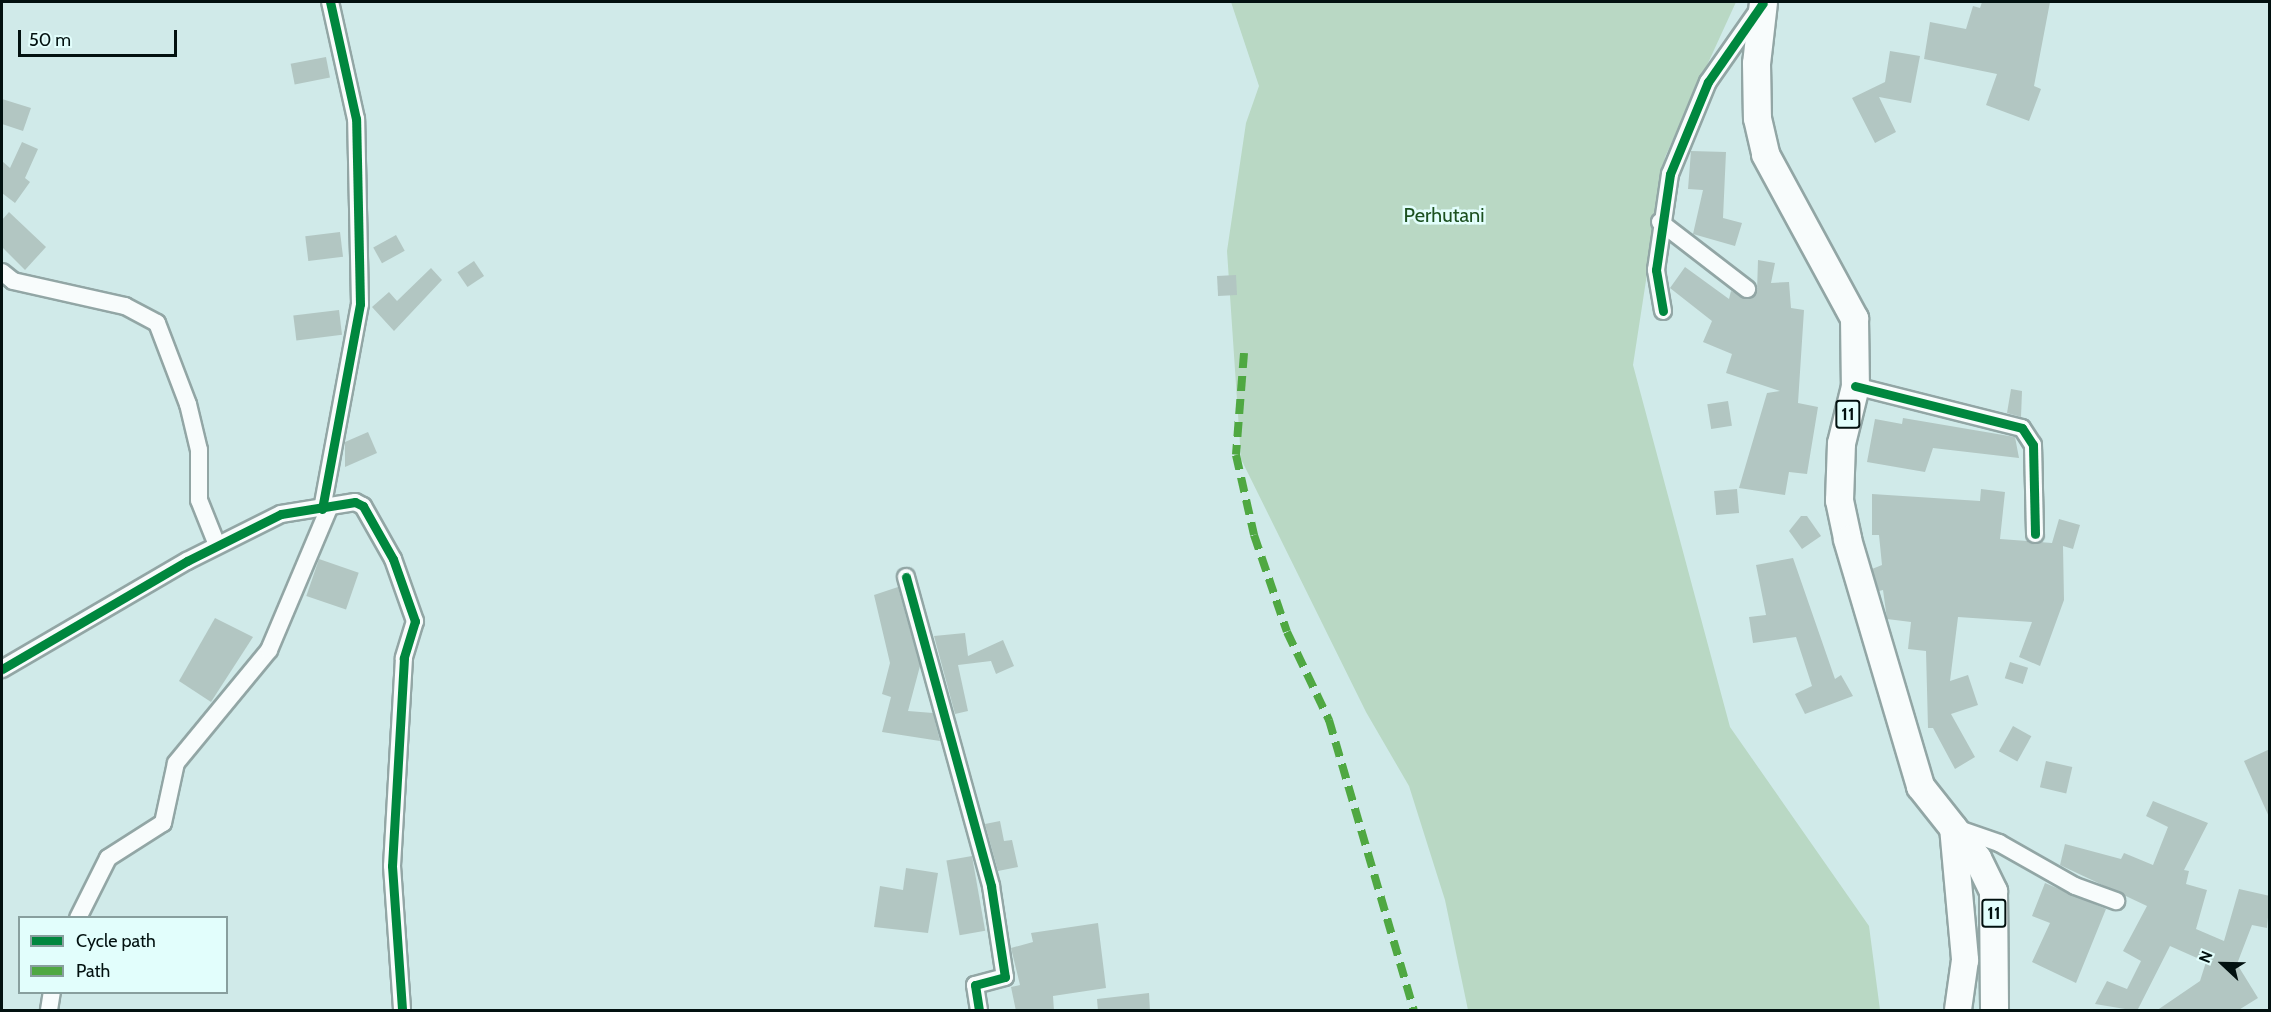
<!DOCTYPE html>
<style>
body{margin:0}
#map{position:relative;width:2271px;height:1012px;overflow:hidden;background:#d0eae9;font-family:Cabin,sans-serif}
div>[style]{position:absolute}
[style*='--x']{left:calc(var(--x)*1px);top:calc(var(--y)*1px);width:calc(var(--w)*1px);rotate:calc(var(--a)*1deg)}
.green>*{inset:0;background:#b9d8c4}
.building>*{inset:0;background:#b2c6c2;transform-origin:0 0}
.roads{filter:drop-shadow(2px 0 #92a6a5) drop-shadow(-2px 0 #92a6a5) drop-shadow(0 2px #92a6a5) drop-shadow(0 -2px #92a6a5)}
.minor>*{height:16px;margin:-8px;padding:0 8px;transform-origin:8px;border-radius:8px;background:#f8fcfc}
.primary>*{height:26px;margin:-13px;padding:0 13px;transform-origin:13px;border-radius:13px;background:#f8fcfc}
.trunk>*{height:27px;margin:-13.5px;padding:0 13.5px;transform-origin:13.5px;border-radius:13.5px;background:#f8fcfc}
.quiet>*{height:8px;margin-top:-4px;transform-origin:0;background:repeating-linear-gradient(90deg,#4fa842 0 15px,transparent 0 23px)}
.cycleway>*{height:9px;margin:-4.5px;padding:0 4.5px;transform-origin:4.5px;border-radius:4.5px;background:#00873e}
span{translate:-50% -50%;white-space:nowrap;text-align:center;line-height:1.15;-webkit-text-stroke:5px #e2fefc;paint-order:stroke}
.shield-label span{padding:2px 4px;background:#e2fefc;border:2px solid;border-radius:4px;-webkit-text-stroke-width:0}
.shield-label{font-size:18px;color:#021110;font-weight:700}
.park-label{font-size:20px;color:#1c5120}
.frame{position:absolute;inset:0;border:3px solid #021110;pointer-events:none}
.legend{position:absolute;left:18px;top:916px;width:210px;height:78px;box-sizing:border-box;background:#e2fefc;border:2px solid #889f9e;margin:0;padding:8px 10px;list-style:none;font-size:18px;color:#021110}
.legend li{display:flex;align-items:center;gap:12px;height:30px}
.legend b{width:30px;border:2px solid #889f9e}
.north{position:absolute;left:2193px;top:934px;width:60px;height:60px;-webkit-text-stroke:4px #e2fefc;paint-order:stroke;rotate:292deg;font-size:16px;font-weight:700;line-height:24px;text-align:center;color:#021110}
.north::after{content:'';display:block;margin:auto;width:21px;height:27px;background:#021110;clip-path:polygon(50% 0,100% 100%,50% 72%,0 100%)}
.scale{position:absolute;left:18px;top:30px;width:159px;height:27px;box-sizing:border-box;border:3px solid #021110;border-top:0;padding-left:8px;font-size:18px;line-height:21px;white-space:nowrap;color:#021110;-webkit-text-stroke:4px #e2fefc;paint-order:stroke}
</style>
<div id="map">
<div class="green">
<div style="clip-path:polygon(1231px 2px,1736px 2px,1665px 157px,1633px 365px,1730px 727px,1869px 926px,1880px 1010px,1468px 1010px,1445px 900px,1409px 786px,1366px 712px,1241px 459px,1227px 251px,1246px 123px,1259px 86px)"></div>
</div>
<div class="building">
<div style="clip-path:polygon(1982px 2px,2050px 2px,2034px 86px,2041px 89px,2029px 121px,1986px 105px,1997px 74px,1924px 59px,1930px 22px,1966px 29px,1973px 6px,1980px 8px)"></div>
<div style="clip-path:polygon(1890px 51px,1920px 56px,1911px 103px,1879px 97px,1896px 132px,1875px 143px,1852px 98px,1885px 82px)"></div>
<div style="left:326px;top:57px;width:21px;height:36px;rotate:79deg"></div>
<div style="clip-path:polygon(2px 99px,31px 108px,23px 131px,2px 124px)"></div>
<div style="clip-path:polygon(22px 142px,38px 149px,25px 178px,30px 182px,15px 203px,2px 193px,2px 161px,10px 168px)"></div>
<div style="clip-path:polygon(1691px 151px,1726px 152px,1723px 218px,1742px 223px,1735px 246px,1693px 234px,1703px 190px,1688px 189px)"></div>
<div style="clip-path:polygon(9px 212px,46px 247px,25px 270px,2px 247px,2px 220px)"></div>
<div style="left:340px;top:232px;width:25px;height:35px;rotate:83deg"></div>
<div style="left:396px;top:235px;width:18px;height:26px;rotate:61deg"></div>
<div style="clip-path:polygon(1758px 260px,1775px 263px,1771px 283px,1789px 282px,1791px 308px,1804px 310px,1798px 403px,1818px 407px,1807px 474px,1789px 472px,1785px 495px,1739px 488px,1767px 393px,1780px 391px,1726px 373px,1732px 354px,1703px 342px,1712px 321px,1670px 288px,1685px 267px,1729px 299px,1731px 291px,1750px 299px,1757px 291px)"></div>
<div style="left:474px;top:261px;width:18px;height:20px;rotate:56deg"></div>
<div style="clip-path:polygon(431px 268px,442px 280px,394px 331px,372px 307px,389px 292px,397px 301px)"></div>
<div style="left:1236px;top:275px;width:20px;height:19px;rotate:87deg"></div>
<div style="left:339px;top:310px;width:25px;height:46px;rotate:83deg"></div>
<div style="clip-path:polygon(2011px 389px,2022px 391px,2021px 417px,2007px 413px)"></div>
<div style="left:1728px;top:401px;width:25px;height:21px;rotate:81deg"></div>
<div style="clip-path:polygon(1903px 418px,2015px 437px,2019px 458px,1933px 448px,1925px 472px,1867px 462px,1875px 419px,1902px 424px)"></div>
<div style="clip-path:polygon(368px 432px,377px 453px,345px 467px,345px 442px)"></div>
<div style="left:1737px;top:489px;width:24px;height:23px;rotate:85deg"></div>
<div style="clip-path:polygon(1981px 489px,2005px 492px,2000px 539px,2052px 543px,2059px 519px,2080px 525px,2073px 549px,2063px 546px,2064px 600px,2040px 666px,2019px 657px,2032px 622px,1958px 617px,1950px 681px,1968px 675px,1978px 705px,1951px 714px,1975px 757px,1955px 769px,1933px 728px,1928px 728px,1926px 651px,1908px 649px,1911px 622px,1887px 619px,1883px 590px,1879px 591px,1872px 569px,1882px 565px,1879px 535px,1872px 535px,1872px 494px,1980px 501px)"></div>
<div style="clip-path:polygon(1801px 516px,1807px 516px,1821px 536px,1802px 549px,1789px 531px)"></div>
<div style="clip-path:polygon(1793px 558px,1835px 679px,1841px 675px,1853px 696px,1805px 714px,1795px 694px,1812px 686px,1796px 637px,1753px 643px,1749px 617px,1766px 615px,1756px 565px)"></div>
<div style="left:319px;top:559px;width:42px;height:39px;rotate:19deg"></div>
<div style="clip-path:polygon(898px 587px,920px 666px,908px 711px,933px 713px,940px 741px,882px 732px,891px 697px,882px 694px,890px 663px,874px 595px)"></div>
<div style="clip-path:polygon(215px 618px,253px 637px,211px 702px,179px 681px)"></div>
<div style="clip-path:polygon(965px 633px,968px 656px,1003px 640px,1014px 666px,996px 674px,991px 661px,958px 665px,968px 711px,955px 714px,934px 636px)"></div>
<div style="left:2010px;top:662px;width:19px;height:17px;rotate:18deg"></div>
<div style="left:2013px;top:726px;width:21px;height:29px;rotate:29deg"></div>
<div style="clip-path:polygon(2270px 749px,2270px 819px,2244px 761px)"></div>
<div style="left:2046px;top:761px;width:27px;height:27px;rotate:13deg"></div>
<div style="clip-path:polygon(2153px 801px,2208px 823px,2184px 870px,2189px 871px,2186px 884px,2207px 890px,2196px 929px,2224px 941px,2239px 889px,2270px 896px,2267px 928px,2252px 925px,2237px 964px,2258px 998px,2237px 1011px,2156px 1011px,2200px 981px,2206px 962px,2170px 946px,2137px 1011px,2095px 1004px,2107px 981px,2127px 989px,2141px 961px,2123px 951px,2147px 906px,2060px 865px,2065px 844px,2121px 859px,2124px 853px,2153px 865px,2168px 827px,2146px 816px)"></div>
<div style="clip-path:polygon(1000px 821px,1004px 841px,1012px 840px,1018px 867px,998px 871px,985px 824px)"></div>
<div style="left:972px;top:856px;width:76px;height:26px;rotate:80deg"></div>
<div style="clip-path:polygon(906px 868px,938px 873px,928px 933px,874px 927px,880px 886px,903px 890px)"></div>
<div style="clip-path:polygon(2045px 883px,2106px 909px,2076px 983px,2032px 962px,2050px 923px,2032px 916px)"></div>
<div style="clip-path:polygon(1098px 923px,1106px 988px,1053px 996px,1054px 1011px,1016px 1011px,1011px 987px,1020px 985px,1011px 948px,1033px 942px,1031px 933px)"></div>
<div style="clip-path:polygon(1149px 993px,1150px 1011px,1098px 1011px,1097px 999px)"></div>
</div>
<div class="roads">
<div class="minor">
<div style="--x:1660;--y:222;--w:110;--a:37.6"></div>
<div style="--x:2;--y:272;--w:14;--a:39"></div>
<div style="--x:13;--y:281;--w:115;--a:12.6"></div>
<div style="--x:125;--y:306;--w:36;--a:28"></div>
<div style="--x:157;--y:323;--w:87;--a:69.1"></div>
<div style="--x:188;--y:404;--w:47;--a:76.6"></div>
<div style="--x:199;--y:450;--w:50;--a:90"></div>
<div style="--x:199;--y:500;--w:48;--a:68.2"></div>
<div style="--x:1663;--y:311;--w:42;--a:-99.7"></div>
<div style="--x:1656;--y:270;--w:97;--a:-81.7"></div>
<div style="--x:1670;--y:174;--w:100;--a:-67.6"></div>
<div style="--x:1708;--y:82;--w:89;--a:-55.1"></div>
<div style="--x:1855;--y:386;--w:172;--a:14.1"></div>
<div style="--x:2022;--y:428;--w:20;--a:57"></div>
<div style="--x:2033;--y:445;--w:89;--a:88.7"></div>
<div style="--x:322;--y:509;--w:208;--a:-79.5"></div>
<div style="--x:360;--y:304;--w:185;--a:-91.2"></div>
<div style="--x:356;--y:119;--w:120;--a:-102.5"></div>
<div style="--x:906;--y:577;--w:320;--a:74.6"></div>
<div style="--x:991;--y:886;--w:92;--a:81.3"></div>
<div style="--x:1005;--y:977;--w:31;--a:165"></div>
<div style="--x:975;--y:985;--w:25;--a:81"></div>
<div style="--x:2;--y:669;--w:214;--a:-30.3"></div>
<div style="--x:187;--y:561;--w:105;--a:-26.6"></div>
<div style="--x:281;--y:514;--w:75;--a:-9.2"></div>
<div style="--x:355;--y:502;--w:9;--a:27"></div>
<div style="--x:363;--y:506;--w:61;--a:60.5"></div>
<div style="--x:393;--y:559;--w:66;--a:70.5"></div>
<div style="--x:415;--y:621;--w:39;--a:107"></div>
<div style="--x:404;--y:658;--w:208;--a:93.3"></div>
<div style="--x:392;--y:866;--w:144;--a:86"></div>
<div style="--x:1956;--y:828;--w:46;--a:19.2"></div>
<div style="--x:1999;--y:843;--w:87;--a:29.5"></div>
<div style="--x:2075;--y:886;--w:44;--a:20.1"></div>
<div style="--x:78;--y:918;--w:67;--a:-63.4"></div>
<div style="--x:108;--y:858;--w:65;--a:-32.5"></div>
<div style="--x:163;--y:823;--w:61;--a:-77.8"></div>
<div style="--x:176;--y:763;--w:146;--a:-50.5"></div>
<div style="--x:269;--y:650;--w:154;--a:-67.1"></div>
<div style="--x:49;--y:1010;--w:18;--a:-81"></div>
</div>
<div class="primary">
<div style="--x:1953;--y:827;--w:134;--a:84.8"></div>
<div style="--x:1965;--y:960;--w:50;--a:98"></div>
</div>
<div class="trunk">
<div style="--x:1763;--y:2;--w:61;--a:96.5"></div>
<div style="--x:1756;--y:63;--w:55;--a:89"></div>
<div style="--x:1757;--y:118;--w:37;--a:77"></div>
<div style="--x:1765;--y:154;--w:187;--a:61.5"></div>
<div style="--x:1854;--y:318;--w:68;--a:89.2"></div>
<div style="--x:1855;--y:386;--w:59;--a:103.8"></div>
<div style="--x:1841;--y:443;--w:57;--a:92"></div>
<div style="--x:1839;--y:500;--w:40;--a:78"></div>
<div style="--x:1847;--y:539;--w:258;--a:73.5"></div>
<div style="--x:1920;--y:786;--w:92;--a:51.6"></div>
<div style="--x:1977;--y:858;--w:37;--a:64"></div>
<div style="--x:1993;--y:891;--w:119;--a:89.5"></div>
</div>
</div>
<div class="quiet">
<div style="--x:1244;--y:353;--w:102;--a:94.5"></div>
<div style="--x:1236;--y:455;--w:82;--a:77.3"></div>
<div style="--x:1254;--y:535;--w:102;--a:71.2"></div>
<div style="--x:1287;--y:632;--w:98;--a:64.5"></div>
<div style="--x:1329;--y:720;--w:302;--a:73.7"></div>
</div>
<div class="cycleway">
<div style="--x:1663;--y:311;--w:42;--a:-99.7"></div>
<div style="--x:1656;--y:270;--w:97;--a:-81.7"></div>
<div style="--x:1670;--y:174;--w:100;--a:-67.6"></div>
<div style="--x:1708;--y:82;--w:96;--a:-55.2"></div>
<div style="--x:1855;--y:386;--w:172;--a:14.1"></div>
<div style="--x:2022;--y:428;--w:20;--a:57"></div>
<div style="--x:2033;--y:445;--w:89;--a:88.7"></div>
<div style="--x:322;--y:509;--w:208;--a:-79.5"></div>
<div style="--x:360;--y:304;--w:185;--a:-91.2"></div>
<div style="--x:356;--y:119;--w:120;--a:-102.5"></div>
<div style="--x:906;--y:577;--w:320;--a:74.6"></div>
<div style="--x:991;--y:886;--w:92;--a:81.3"></div>
<div style="--x:1005;--y:977;--w:31;--a:165"></div>
<div style="--x:975;--y:985;--w:25;--a:81"></div>
<div style="--x:2;--y:669;--w:214;--a:-30.3"></div>
<div style="--x:187;--y:561;--w:105;--a:-26.6"></div>
<div style="--x:281;--y:514;--w:75;--a:-9.2"></div>
<div style="--x:355;--y:502;--w:9;--a:27"></div>
<div style="--x:363;--y:506;--w:61;--a:60.5"></div>
<div style="--x:393;--y:559;--w:66;--a:70.5"></div>
<div style="--x:415;--y:621;--w:39;--a:107"></div>
<div style="--x:404;--y:658;--w:208;--a:93.3"></div>
<div style="--x:392;--y:866;--w:144;--a:86"></div>
</div>
<div class="shield-label">
<span style="left:1848px;top:414px">11</span>
<span style="left:1994px;top:913px">11</span>
</div>
<div class="park-label">
<span style="left:1444px;top:215px">Perhutani</span>
</div>
<div class="frame"></div>
<ul class="legend">
<li><b style="height:8px;background:#00873e"></b>Cycle path</li>
<li><b style="height:8px;background:#4fa842"></b>Path</li>
</ul>
<div class="north">N</div>
<div class="scale">50 m</div>
</div>
